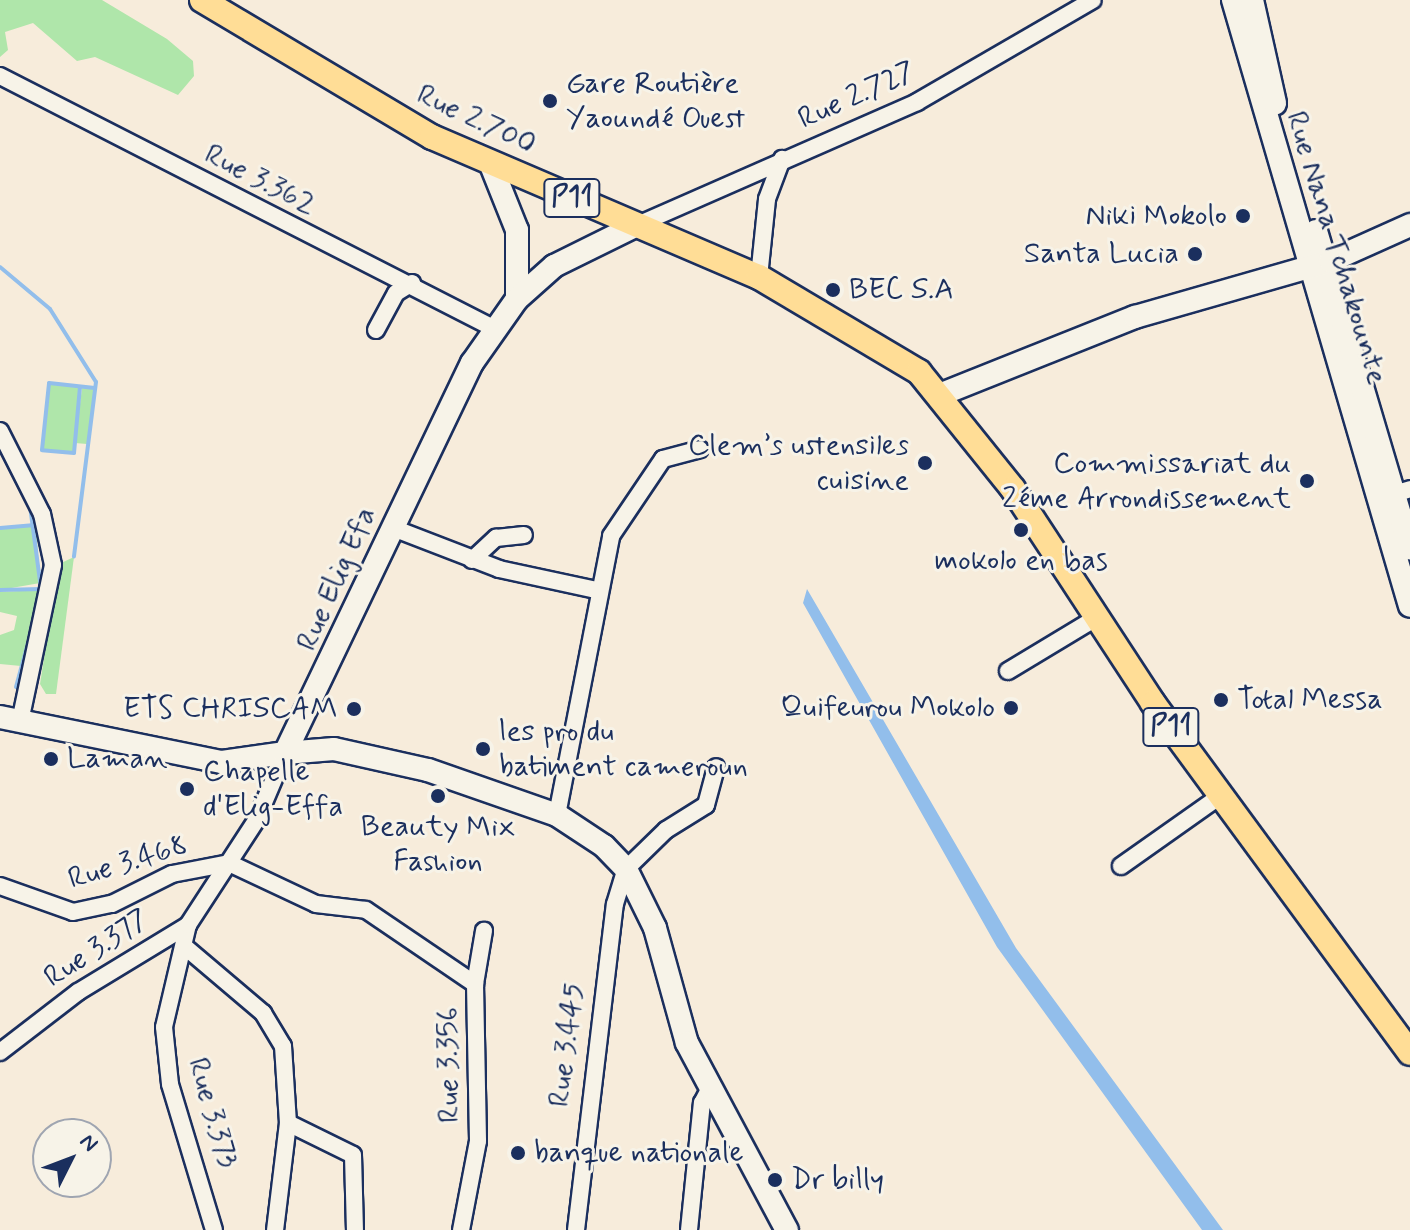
<!DOCTYPE html>
<meta charset="utf-8">
<style>
body{margin:0}
#map{position:relative;width:1410px;height:1230px;overflow:hidden;background:#f7ecdb;font-family:Mynerve,sans-serif}
div>[style]{position:absolute}
[style*='--x']{left:calc(var(--x)*1px);top:calc(var(--y)*1px);width:calc(var(--w)*1px);rotate:calc(var(--a)*1deg)}
.green>*{inset:0;background:#afe6aa}
.water>*{inset:0;background:#92beeb}
.stream>*{height:4px;margin:-2px;padding:0 2px;transform-origin:2px;border-radius:2px;background:#92beeb}
.roads{filter:drop-shadow(2px 0 #1b2f5e) drop-shadow(-2px 0 #1b2f5e) drop-shadow(0 2px #1b2f5e) drop-shadow(0 -2px #1b2f5e)}
.street>*{height:16px;margin:-8px;padding:0 8px;transform-origin:8px;border-radius:8px;background:#f7f3e8}
.secondary>*{height:22px;margin:-11px;padding:0 11px;transform-origin:11px;border-radius:11px;background:#f7f3e8}
.primary>*{height:24px;margin:-12px;padding:0 12px;transform-origin:12px;border-radius:12px;background:#ffdd96}
.dots>*{width:22px;height:22px;translate:-50% -50%;box-sizing:border-box;border:4px solid #f7f3e8;border-radius:50%}
span{translate:-50% -50%;white-space:nowrap;text-align:center;line-height:1.15;-webkit-text-stroke:6px #f7f3e8;paint-order:stroke}
.shield-label span{padding:2px 6px;background:#f7f3e8;border:2px solid;border-radius:6px;-webkit-text-stroke-width:0}
.shield-label{font-size:28px;color:#1b2f5e;font-weight:700}
.poi-label{font-size:30px;color:#1b2f5e}
.left{translate:0 -50%;text-align:left}
.right{translate:-100% -50%;text-align:right}
.street-label{font-size:30px;color:#1b2f5e}
.north{position:absolute;left:32px;top:1118px;width:80px;height:80px;box-sizing:border-box;background:#f7f3e8;border:2px solid #9fa5b1;border-radius:50%;rotate:48deg;font-size:22px;font-weight:700;line-height:32px;text-align:center;color:#1b2f5e}
.north::after{content:'';display:block;margin:auto;width:28px;height:36px;background:#1b2f5e;clip-path:polygon(50% 0,100% 100%,50% 72%,0 100%)}
</style>
<div id="map">
<div class="green">
<div style="clip-path:polygon(0 0,102px 0,167px 39px,193px 61px,194px 76px,178px 95px,95px 57px,77px 61px,33px 23px,5px 32px,8px 50px,0 57px)"></div>
<div style="clip-path:polygon(49px 383px,80px 386px,77px 428px,82px 388px,94px 389px,87px 444px,75px 443px,74px 453px,42px 450px)"></div>
<div style="clip-path:polygon(36px 525px,40px 583px,0 590px,0 528px)"></div>
<div style="clip-path:polygon(74px 557px,56px 694px,46px 694px,40px 684px,59px 564px)"></div>
<div style="clip-path:polygon(38px 590px,21px 666px,0 664px,0 635px,14px 630px,17px 616px,0 612px,0 592px)"></div>
</div>
<div class="water">
<div style="clip-path:polygon(807px 589px,1016px 948px,1223px 1230px,1202px 1230px,997px 947px,803px 603px)"></div>
</div>
<div class="stream">
<div style="--x:0;--y:267;--w:65;--a:40"></div>
<div style="--x:50;--y:309;--w:86;--a:57.8"></div>
<div style="--x:96;--y:382;--w:176;--a:97.2"></div>
<div style="--x:80;--y:387;--w:66;--a:95.2"></div>
<div style="--x:74;--y:453;--w:32;--a:-175"></div>
<div style="--x:42;--y:450;--w:67;--a:-84"></div>
<div style="--x:49;--y:383;--w:46;--a:6.2"></div>
<div style="--x:30;--y:506;--w:83;--a:82.4"></div>
<div style="--x:0;--y:528;--w:35;--a:-5"></div>
<div style="--x:0;--y:590;--w:41;--a:-1.4"></div>
<div style="--x:16;--y:687;--w:46;--a:-74.7"></div>
</div>
<div class="roads">
<div class="street">
<div style="--x:0;--y:76;--w:558;--a:27.07"></div>
<div style="--x:635;--y:226;--w:308;--a:-23.7"></div>
<div style="--x:917;--y:102;--w:203;--a:-30.1"></div>
<div style="--x:759;--y:277;--w:78;--a:-84.1"></div>
<div style="--x:767;--y:199;--w:43;--a:-69.4"></div>
<div style="--x:376;--y:330;--w:42;--a:-61.6"></div>
<div style="--x:396;--y:293;--w:19;--a:-32"></div>
<div style="--x:0;--y:431;--w:93;--a:63.2"></div>
<div style="--x:42;--y:514;--w:52;--a:77.8"></div>
<div style="--x:53;--y:565;--w:159;--a:101.9"></div>
<div style="--x:1394;--y:494;--w:17;--a:-17"></div>
<div style="--x:393;--y:528;--w:114;--a:21.1"></div>
<div style="--x:499;--y:569;--w:99;--a:12.2"></div>
<div style="--x:472;--y:560;--w:33;--a:-43"></div>
<div style="--x:496;--y:538;--w:28;--a:-6"></div>
<div style="--x:1008;--y:671;--w:106;--a:-31.1"></div>
<div style="--x:557;--y:815;--w:284;--a:-79"></div>
<div style="--x:611;--y:536;--w:93;--a:-56"></div>
<div style="--x:663;--y:459;--w:38;--a:-15"></div>
<div style="--x:1121;--y:866;--w:125;--a:-35.2"></div>
<div style="--x:0;--y:886;--w:77;--a:19.6"></div>
<div style="--x:73;--y:912;--w:40;--a:-12"></div>
<div style="--x:112;--y:904;--w:67;--a:-26.6"></div>
<div style="--x:172;--y:874;--w:58;--a:-10.9"></div>
<div style="--x:229;--y:863;--w:96;--a:25.2"></div>
<div style="--x:316;--y:904;--w:50;--a:6.8"></div>
<div style="--x:366;--y:910;--w:132;--a:34.2"></div>
<div style="--x:475;--y:984;--w:157;--a:88.9"></div>
<div style="--x:478;--y:1141;--w:91;--a:100.8"></div>
<div style="--x:184;--y:946;--w:104;--a:40.3"></div>
<div style="--x:263;--y:1013;--w:39;--a:59"></div>
<div style="--x:283;--y:1046;--w:77;--a:86.3"></div>
<div style="--x:288;--y:1123;--w:108;--a:96.9"></div>
<div style="--x:475;--y:984;--w:54;--a:-80.4"></div>
<div style="--x:0;--y:1052;--w:98;--a:-37.6"></div>
<div style="--x:78;--y:992;--w:129;--a:-31.3"></div>
<div style="--x:288;--y:1123;--w:72;--a:26.2"></div>
<div style="--x:353;--y:1155;--w:75;--a:88.5"></div>
<div style="--x:214;--y:1230;--w:152;--a:-106.8"></div>
<div style="--x:170;--y:1084;--w:57;--a:-96"></div>
<div style="--x:164;--y:1027;--w:105;--a:-76.8"></div>
<div style="--x:188;--y:925;--w:126;--a:-56.9"></div>
<div style="--x:257;--y:819;--w:72;--a:-67"></div>
<div style="--x:576;--y:1230;--w:328;--a:-83.2"></div>
<div style="--x:615;--y:904;--w:37;--a:-73"></div>
<div style="--x:626;--y:869;--w:56;--a:-44.3"></div>
<div style="--x:666;--y:830;--w:47;--a:-32"></div>
<div style="--x:706;--y:805;--w:39;--a:-75"></div>
<div style="--x:689;--y:1230;--w:128;--a:-84.2"></div>
<div style="--x:702;--y:1103;--w:15;--a:-62"></div>
</div>
<div class="secondary">
<div style="--x:1233;--y:0;--w:631;--a:73.72"></div>
<div style="--x:1252;--y:0;--w:106;--a:77.4"></div>
<div style="--x:491;--y:165;--w:70;--a:68.2"></div>
<div style="--x:517;--y:230;--w:69;--a:90"></div>
<div style="--x:1316;--y:231;--w:331;--a:73.5"></div>
<div style="--x:942;--y:394;--w:208;--a:-21.8"></div>
<div style="--x:1135;--y:317;--w:203;--a:-16"></div>
<div style="--x:1330;--y:261;--w:88;--a:-24.2"></div>
<div style="--x:0;--y:717;--w:227;--a:11.5"></div>
<div style="--x:222;--y:762;--w:64;--a:-8.1"></div>
<div style="--x:285;--y:753;--w:433;--a:-64.4"></div>
<div style="--x:472;--y:363;--w:78;--a:-54.9"></div>
<div style="--x:517;--y:299;--w:50;--a:-41.7"></div>
<div style="--x:554;--y:266;--w:90;--a:-26.3"></div>
<div style="--x:285;--y:753;--w:49;--a:-4.7"></div>
<div style="--x:334;--y:749;--w:96;--a:12.6"></div>
<div style="--x:428;--y:770;--w:137;--a:19.2"></div>
<div style="--x:557;--y:815;--w:56;--a:33.4"></div>
<div style="--x:604;--y:846;--w:32;--a:46"></div>
<div style="--x:626;--y:869;--w:66;--a:63.8"></div>
<div style="--x:655;--y:928;--w:119;--a:74.5"></div>
<div style="--x:687;--y:1043;--w:212;--a:61.9"></div>
</div>
<div class="primary">
<div style="--x:202;--y:0;--w:268;--a:30.8"></div>
<div style="--x:432;--y:137;--w:356;--a:23.2"></div>
<div style="--x:759;--y:277;--w:186;--a:30.7"></div>
<div style="--x:919;--y:372;--w:150;--a:51.2"></div>
<div style="--x:1013;--y:489;--w:256;--a:56.8"></div>
<div style="--x:1153;--y:703;--w:434;--a:53.7"></div>
</div>
</div>
<div class="dots">
<div style="left:550px;top:101px;background:#1b2f5e"></div>
<div style="left:1243px;top:216px;background:#1b2f5e"></div>
<div style="left:1195px;top:254px;background:#1b2f5e"></div>
<div style="left:833px;top:290px;background:#1b2f5e"></div>
<div style="left:925px;top:463px;background:#1b2f5e"></div>
<div style="left:1307px;top:481px;background:#1b2f5e"></div>
<div style="left:1021px;top:530px;background:#1b2f5e"></div>
<div style="left:1221px;top:700px;background:#1b2f5e"></div>
<div style="left:1011px;top:708px;background:#1b2f5e"></div>
<div style="left:354px;top:709px;background:#1b2f5e"></div>
<div style="left:483px;top:749px;background:#1b2f5e"></div>
<div style="left:51px;top:759px;background:#1b2f5e"></div>
<div style="left:187px;top:789px;background:#1b2f5e"></div>
<div style="left:438px;top:796px;background:#1b2f5e"></div>
<div style="left:518px;top:1153px;background:#1b2f5e"></div>
<div style="left:775px;top:1180px;background:#1b2f5e"></div>
</div>
<div class="shield-label">
<span style="left:572px;top:198px">P11</span>
<span style="left:1171px;top:727px">P11</span>
</div>
<div class="poi-label">
<span class="left" style="left:566px;top:101px">Gare Routière<br>Yaoundé Ouest</span>
<span class="right" style="left:1227px;top:216px">Niki Mokolo</span>
<span class="right" style="left:1179px;top:254px">Santa Lucia</span>
<span class="left" style="left:849px;top:290px">BEC S.A</span>
<span class="right" style="left:909px;top:463px">Clem’s ustensiles<br>cuisine</span>
<span class="right" style="left:1291px;top:481px">Commissariat du<br>2éme Arrondissement</span>
<span style="left:1021px;top:561px">mokolo en bas</span>
<span class="left" style="left:1237px;top:700px">Total Messa</span>
<span class="right" style="left:995px;top:708px">Quifeurou Mokolo</span>
<span class="right" style="left:338px;top:709px">ETS CHRISCAM</span>
<span class="left" style="left:499px;top:749px">les pro du<br>batiment cameroun</span>
<span class="left" style="left:67px;top:759px">Laman</span>
<span class="left" style="left:203px;top:789px">Chapelle<br>d'Elig-Effa</span>
<span style="left:438px;top:844px">Beauty Mix<br>Fashion</span>
<span class="left" style="left:534px;top:1153px">banque nationale</span>
<span class="left" style="left:791px;top:1180px">Dr billy</span>
</div>
<div class="street-label">
<span style="left:857px;top:96px;rotate:-24deg">Rue 2.727</span>
<span style="left:476px;top:120px;rotate:25deg">Rue 2.700</span>
<span style="left:260px;top:180px;rotate:27deg">Rue 3.362</span>
<span style="left:1336px;top:248px;rotate:73deg">Rue Nana Tchakounte</span>
<span style="left:337px;top:579px;rotate:-66deg">Rue Elig Efa</span>
<span style="left:128px;top:863px;rotate:-17deg">Rue 3.468</span>
<span style="left:97px;top:949px;rotate:-33deg">Rue 3.377</span>
<span style="left:567px;top:1045px;rotate:-83deg">Rue 3.445</span>
<span style="left:449px;top:1065px;rotate:-91deg">Rue 3.356</span>
<span style="left:212px;top:1113px;rotate:74deg">Rue 3.373</span>
</div>
<div class="north">N</div>
</div>
